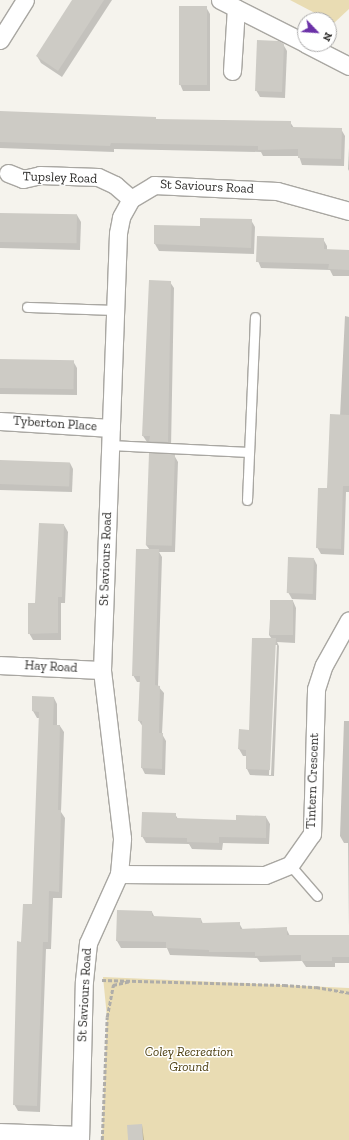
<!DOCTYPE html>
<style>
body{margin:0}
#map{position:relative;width:349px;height:1140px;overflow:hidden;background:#f5f3ed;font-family:"Zilla Slab",serif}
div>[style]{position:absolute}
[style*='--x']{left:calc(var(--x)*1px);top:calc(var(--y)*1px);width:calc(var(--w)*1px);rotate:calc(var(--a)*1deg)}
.green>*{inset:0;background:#e9dcb3}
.shadow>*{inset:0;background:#0003}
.building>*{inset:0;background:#cdcbc5;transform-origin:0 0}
.path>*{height:2.5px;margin-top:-1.25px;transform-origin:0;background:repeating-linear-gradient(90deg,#afada9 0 4px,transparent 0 6px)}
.roads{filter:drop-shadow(1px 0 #a9a7a2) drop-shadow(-1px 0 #a9a7a2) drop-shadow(0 1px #a9a7a2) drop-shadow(0 -1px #a9a7a2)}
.service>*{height:9px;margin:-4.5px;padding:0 4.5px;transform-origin:4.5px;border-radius:4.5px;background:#fff}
.minor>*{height:17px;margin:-8.5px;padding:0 8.5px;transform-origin:8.5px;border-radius:8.5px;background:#fff}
span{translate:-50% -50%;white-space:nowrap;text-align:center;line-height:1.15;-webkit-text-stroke:3px #fff;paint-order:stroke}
.street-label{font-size:13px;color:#2f2e2c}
.park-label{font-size:13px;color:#504214;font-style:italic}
.north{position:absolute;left:297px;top:12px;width:40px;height:40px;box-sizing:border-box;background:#fff;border:1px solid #acabab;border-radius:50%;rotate:115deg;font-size:11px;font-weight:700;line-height:16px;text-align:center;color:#2f2e2c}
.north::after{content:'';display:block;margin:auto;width:14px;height:18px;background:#6b31a7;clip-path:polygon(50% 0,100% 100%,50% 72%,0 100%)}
</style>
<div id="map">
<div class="green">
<div style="clip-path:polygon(290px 0,349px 0,349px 9px,334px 23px)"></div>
<div style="clip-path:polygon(103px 977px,349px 988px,349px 1140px,102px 1140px,107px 1017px)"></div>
</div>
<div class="shadow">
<div style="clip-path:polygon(74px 0,112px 0,62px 77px,41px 63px,37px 56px)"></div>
<div style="clip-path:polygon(206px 7px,210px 14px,210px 91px,183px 91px,180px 84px)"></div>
<div style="clip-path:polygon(283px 44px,287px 51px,285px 98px,260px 97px,256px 90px)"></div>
<div style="clip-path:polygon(0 112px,156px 120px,290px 122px,294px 128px,341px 129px,345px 136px,344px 166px,302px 165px,299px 156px,263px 156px,261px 152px,114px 149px,114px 152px,0 148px)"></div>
<div style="clip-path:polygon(349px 148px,349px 171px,348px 169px)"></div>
<div style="clip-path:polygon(0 214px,77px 215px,81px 222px,80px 250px,0 248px)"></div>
<div style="clip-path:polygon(251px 220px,255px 227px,254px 254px,159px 251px,155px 244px,201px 227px)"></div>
<div style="clip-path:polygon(323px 239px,327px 246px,327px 250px,349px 251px,349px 276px,333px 276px,330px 270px,261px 268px,258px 261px)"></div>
<div style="clip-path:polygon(170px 282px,174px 288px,171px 448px,154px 447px,151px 442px,147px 442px,143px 436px)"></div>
<div style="clip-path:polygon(345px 316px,349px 317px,349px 492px,346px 492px,344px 555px,321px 554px,317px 547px,340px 416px)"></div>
<div style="clip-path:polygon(0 361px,73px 361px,77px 368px,77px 395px,0 394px)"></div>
<div style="clip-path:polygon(174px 455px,178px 462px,175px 552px,159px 552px,162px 557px,158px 686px,164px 693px,162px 734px,166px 741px,165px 775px,145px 774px,142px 768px,143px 727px,139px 721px,140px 682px,137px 682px,133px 675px,150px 550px,146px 545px)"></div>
<div style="clip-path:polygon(0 461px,70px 463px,73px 469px,72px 492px,0 490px)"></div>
<div style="clip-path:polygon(64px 525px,68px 532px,65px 603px,61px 603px,61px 640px,33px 640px,29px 633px,36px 604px)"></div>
<div style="clip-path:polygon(314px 559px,317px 565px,316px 600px,292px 599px,288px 592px)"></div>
<div style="clip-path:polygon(evenodd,271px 601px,293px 601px,296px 608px,295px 643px,277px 642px,279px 646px,274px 776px,250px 775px,247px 769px,247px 756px,243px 756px,239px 749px,250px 731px,272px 639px,269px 635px,271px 601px,275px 645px,277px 645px,271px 775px,269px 775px,275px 645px)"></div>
<div style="clip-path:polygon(33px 697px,54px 698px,57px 704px,57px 726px,60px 726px,64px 732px,61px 812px,65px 818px,62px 898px,53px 898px,51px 949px,46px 949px,40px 1112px,18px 1111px,14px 1104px,22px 943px,33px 905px,40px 718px,37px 718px,33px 711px)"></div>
<div style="clip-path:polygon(344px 721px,349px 721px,349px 928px,348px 843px,344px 843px,340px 836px)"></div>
<div style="clip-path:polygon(175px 814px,178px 819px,237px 821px,266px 817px,270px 824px,269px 844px,223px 843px,222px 850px,192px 849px,189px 844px,146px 843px,142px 836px)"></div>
<div style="clip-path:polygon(118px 911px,152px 912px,155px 918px,201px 919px,203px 924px,239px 923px,243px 930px,286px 928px,290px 936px,349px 937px,349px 963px,335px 963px,335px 967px,306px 967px,302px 961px,260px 962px,257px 958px,170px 955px,167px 948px,121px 948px,117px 941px)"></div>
<div style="clip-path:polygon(142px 1125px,144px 1140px,128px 1140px)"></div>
</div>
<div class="building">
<div style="clip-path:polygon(72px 0,104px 0,58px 71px,36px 56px)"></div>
<div style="left:179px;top:6px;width:28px;height:79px"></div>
<div style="clip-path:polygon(257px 40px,279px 41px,284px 44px,282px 92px,255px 91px)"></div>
<div style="clip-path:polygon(0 111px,156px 117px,156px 119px,291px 121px,291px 127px,342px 128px,341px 159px,298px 158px,298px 149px,258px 150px,258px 146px,111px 143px,110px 146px,0 142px)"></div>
<div style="left:0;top:213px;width:77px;height:29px;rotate:1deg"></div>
<div style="clip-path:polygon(200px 218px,252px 219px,251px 248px,154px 244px,154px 225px,200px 226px)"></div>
<div style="clip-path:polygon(257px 236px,324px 238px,324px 249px,349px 250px,349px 270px,328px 269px,329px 264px,256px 262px)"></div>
<div style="clip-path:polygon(149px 280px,171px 281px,168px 442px,149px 441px,150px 436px,142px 436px)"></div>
<div style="left:0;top:359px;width:74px;height:29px;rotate:1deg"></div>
<div style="clip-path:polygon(330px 414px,349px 415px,349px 486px,343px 486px,341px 549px,316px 548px,318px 488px,327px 488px)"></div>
<div style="left:149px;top:453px;width:26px;height:92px;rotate:2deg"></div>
<div style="left:0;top:460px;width:70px;height:24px;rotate:2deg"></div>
<div style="clip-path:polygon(39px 523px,64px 524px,62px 597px,58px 597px,58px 633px,28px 634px,28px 603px,35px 603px)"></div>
<div style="clip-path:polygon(136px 549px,159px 549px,155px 685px,160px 686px,159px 733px,163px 733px,162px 769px,141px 768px,142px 721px,138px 721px,140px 676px,132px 676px)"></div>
<div style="left:288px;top:557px;width:26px;height:36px;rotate:2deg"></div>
<div style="left:270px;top:600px;width:23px;height:35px"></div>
<div style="clip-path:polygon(252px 638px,276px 638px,270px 770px,246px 769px,246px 750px,238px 749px,239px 729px,249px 730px)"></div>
<div style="clip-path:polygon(32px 696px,54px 697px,53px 725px,60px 725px,58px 810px,61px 810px,59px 892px,49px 891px,48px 942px,43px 942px,37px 1106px,13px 1105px,17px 941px,21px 942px,23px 904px,32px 904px,39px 712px,32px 711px)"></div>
<div style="clip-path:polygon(142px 812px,176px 813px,176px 818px,204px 819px,236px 820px,236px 815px,266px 816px,266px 838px,219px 837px,219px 843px,187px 842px,187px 838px,141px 837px)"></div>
<div style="clip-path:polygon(117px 910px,152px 911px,152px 916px,201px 918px,201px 923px,240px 922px,240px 929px,287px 927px,287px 935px,349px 935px,349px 957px,332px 957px,332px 961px,301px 961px,301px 955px,255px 956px,255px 952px,209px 952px,209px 950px,166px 948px,166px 942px,116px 941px)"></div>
<div style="left:142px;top:1124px;width:16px;height:15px;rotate:86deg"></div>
</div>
<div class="path">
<div style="--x:102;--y:980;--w:182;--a:1.6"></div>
<div style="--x:284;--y:985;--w:32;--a:4"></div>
<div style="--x:316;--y:987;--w:34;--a:10"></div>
<div style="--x:102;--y:1140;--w:123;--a:-87.7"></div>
<div style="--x:107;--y:1017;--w:33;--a:-79"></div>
<div style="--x:113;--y:985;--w:17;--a:-13"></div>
</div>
<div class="roads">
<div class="service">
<div style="--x:27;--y:307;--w:90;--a:1.9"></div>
<div style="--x:110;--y:445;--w:139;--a:2.9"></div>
<div style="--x:247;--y:500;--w:183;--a:-87.5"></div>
<div style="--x:290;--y:865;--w:41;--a:48.9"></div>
</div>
<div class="minor">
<div style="--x:220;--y:0;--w:95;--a:26.8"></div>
<div style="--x:0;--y:40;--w:47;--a:-58"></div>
<div style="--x:306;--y:44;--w:48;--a:27.1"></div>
<div style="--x:232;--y:71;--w:63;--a:-86.4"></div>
<div style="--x:8;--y:173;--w:16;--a:22"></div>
<div style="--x:23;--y:179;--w:17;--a:-13"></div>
<div style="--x:40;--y:175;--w:58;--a:2"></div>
<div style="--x:98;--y:177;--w:19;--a:25"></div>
<div style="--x:115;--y:185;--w:21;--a:41"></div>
<div style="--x:0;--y:421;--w:111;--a:3.6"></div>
<div style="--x:0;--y:665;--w:102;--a:2.8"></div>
<div style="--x:119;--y:874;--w:146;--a:0.4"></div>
<div style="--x:265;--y:875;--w:27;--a:-22"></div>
<div style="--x:290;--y:865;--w:38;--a:-55"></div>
<div style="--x:312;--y:834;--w:145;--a:-88.4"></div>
<div style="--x:316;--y:689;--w:25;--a:-72"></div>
<div style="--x:324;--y:665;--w:51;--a:-60.9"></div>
<div style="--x:0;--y:1132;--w:80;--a:2.1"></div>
<div style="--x:80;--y:1140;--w:159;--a:-88.6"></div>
<div style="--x:84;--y:981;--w:38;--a:-84"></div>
<div style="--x:88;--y:943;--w:76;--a:-65.8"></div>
<div style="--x:119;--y:874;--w:36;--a:-85"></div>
<div style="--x:122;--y:838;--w:169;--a:-96.8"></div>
<div style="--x:102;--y:670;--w:437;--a:-87.9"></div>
<div style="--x:118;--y:233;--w:16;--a:-79"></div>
<div style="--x:121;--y:217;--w:21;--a:-61"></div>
<div style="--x:131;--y:199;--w:27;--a:-31"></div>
<div style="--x:154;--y:185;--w:123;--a:2.8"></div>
<div style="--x:277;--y:191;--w:75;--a:15.5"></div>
</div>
</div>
<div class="street-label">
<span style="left:60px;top:178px;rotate:2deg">Tupsley Road</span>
<span style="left:207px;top:187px;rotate:3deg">St Saviours Road</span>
<span style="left:55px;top:424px;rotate:4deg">Tyberton Place</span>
<span style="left:106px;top:559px;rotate:-88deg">St Saviours Road</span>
<span style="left:51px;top:667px;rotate:3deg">Hay Road</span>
<span style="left:313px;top:781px;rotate:-88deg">Tintern Crescent</span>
<span style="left:85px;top:995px;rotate:-87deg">St Saviours Road</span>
</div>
<div class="park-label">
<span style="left:189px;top:1060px">Coley Recreation<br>Ground</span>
</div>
<div class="north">N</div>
</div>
